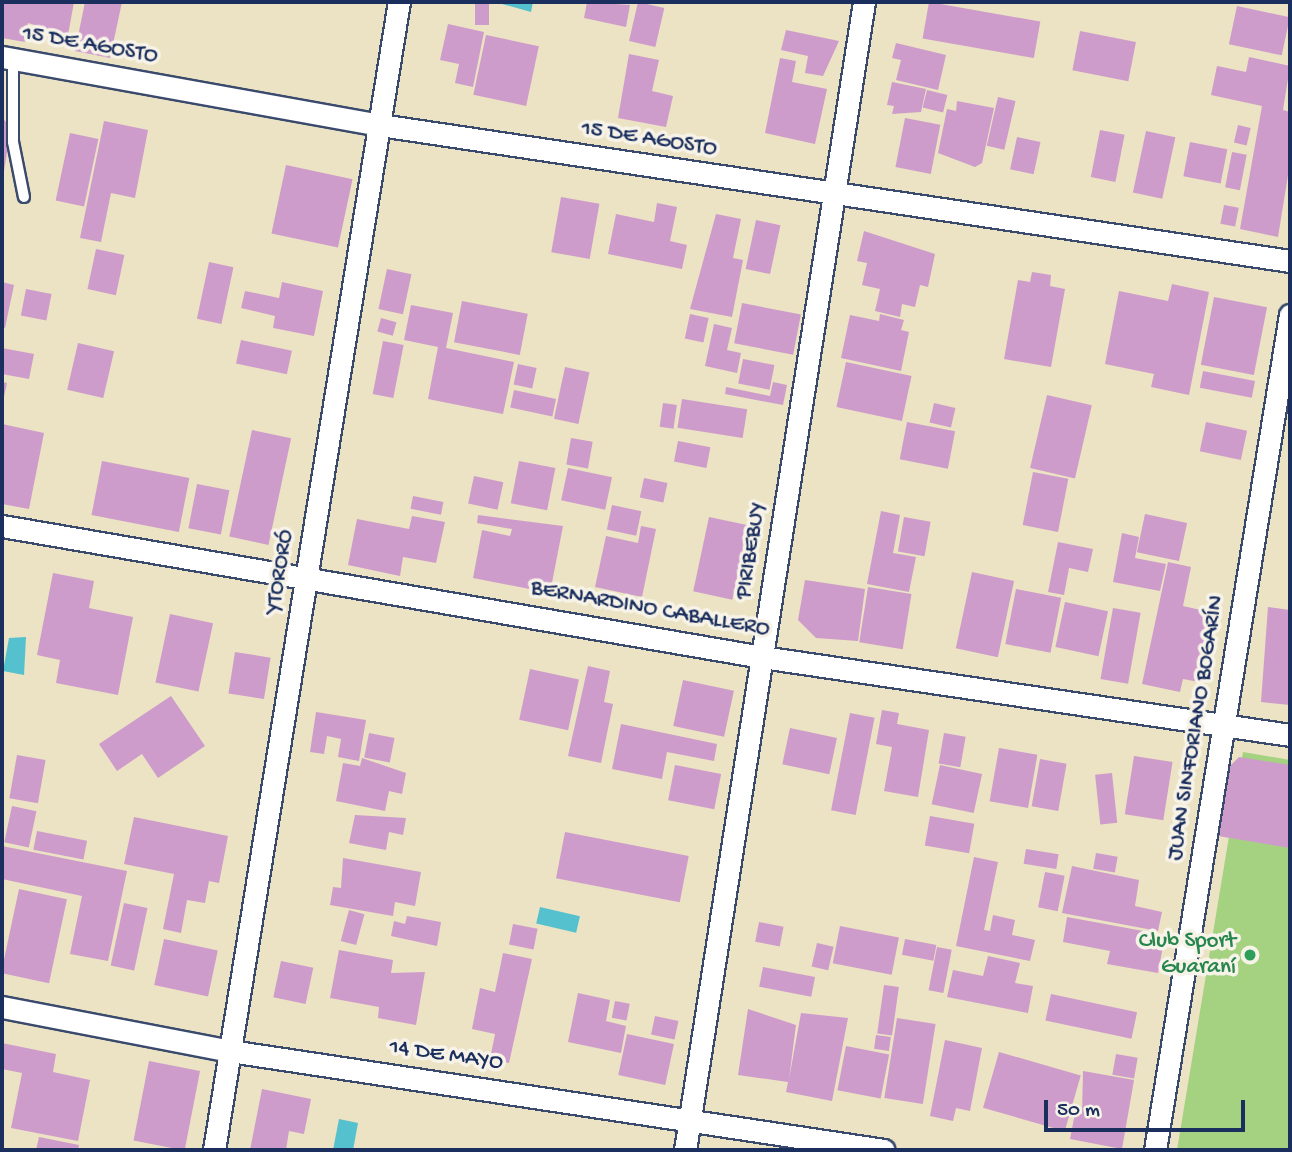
<!DOCTYPE html>
<meta charset="utf-8">
<style>
body{margin:0}
#map{position:relative;width:1292px;height:1152px;overflow:hidden;background:#ebe3c3;font-family:"Gochi Hand",sans-serif}
div>[style]{position:absolute}
[style*='--x']{left:calc(var(--x)*1px);top:calc(var(--y)*1px);width:calc(var(--w)*1px);rotate:calc(var(--a)*1deg)}
.green>*{inset:0;background:#a4d280}
.water>*{inset:0;background:#55c1cf;transform-origin:0 0}
.building>*{inset:0;background:#ce9cca;transform-origin:0 0}
.roads{filter:drop-shadow(2px 0 #3a4a6d) drop-shadow(-2px 0 #3a4a6d) drop-shadow(0 2px #3a4a6d) drop-shadow(0 -2px #3a4a6d)}
.service>*{height:10px;margin:-5px;padding:0 5px;transform-origin:5px;border-radius:5px;background:#fff}
.minor>*{height:21px;margin:-10.5px;padding:0 10.5px;transform-origin:10.5px;border-radius:10.5px;background:#fff}
.dots>*{width:19px;height:19px;translate:-50% -50%;box-sizing:border-box;border:4px solid #f7f3e8;border-radius:50%}
span{translate:-50% -50%;white-space:nowrap;text-align:center;line-height:1.15;-webkit-text-stroke:7px #f7f3e8;paint-order:stroke}
.street-label{font-size:23px;color:#1b2f5e}
.leisure-label{font-size:23px;color:#27864d}
.right{translate:-100% -50%;text-align:right}
.frame{position:absolute;inset:0;border:4px solid #1b2f5e;pointer-events:none}
.scale{position:absolute;left:1044px;top:1100px;width:201px;height:32px;box-sizing:border-box;border:4px solid #1b2f5e;border-top:0;padding-left:9px;font-size:21px;line-height:24px;white-space:nowrap;color:#1b2f5e;-webkit-text-stroke:5px #f7f3e8;paint-order:stroke}
</style>
<div id="map">
<div class="green">
<div style="clip-path:polygon(1243px 752px,1290px 760px,1290px 1150px,1177px 1150px)"></div>
</div>
<div class="water">
<div style="clip-path:polygon(495px 2px,533px 2px,531px 12px)"></div>
<div style="clip-path:polygon(26px 637px,24px 675px,3px 671px,9px 638px)"></div>
<div style="left:540px;top:907px;width:41px;height:17px;rotate:13deg"></div>
<div style="clip-path:polygon(339px 1119px,358px 1123px,353px 1150px,333px 1150px)"></div>
</div>
<div class="building">
<div style="clip-path:polygon(2px 2px,74px 2px,68px 35px,28px 23px,25px 42px,2px 38px)"></div>
<div style="clip-path:polygon(85px 2px,122px 2px,110px 58px,75px 51px)"></div>
<div style="left:475px;top:2px;width:14px;height:23px"></div>
<div style="clip-path:polygon(587px 2px,630px 5px,626px 27px,584px 18px)"></div>
<div style="left:638px;top:2px;width:27px;height:40px;rotate:13deg"></div>
<div style="left:929px;top:2px;width:113px;height:37px;rotate:10deg"></div>
<div style="left:1237px;top:6px;width:54px;height:39px;rotate:12deg"></div>
<div style="clip-path:polygon(448px 24px,484px 32px,473px 87px,455px 83px,459px 64px,440px 60px)"></div>
<div style="clip-path:polygon(786px 30px,839px 41px,823px 76px,805px 73px,808px 56px,781px 50px)"></div>
<div style="left:1080px;top:31px;width:57px;height:40px;rotate:11deg"></div>
<div style="left:486px;top:35px;width:54px;height:61px;rotate:12deg"></div>
<div style="clip-path:polygon(896px 43px,946px 55px,938px 90px,896px 80px,901px 60px,892px 58px)"></div>
<div style="clip-path:polygon(629px 54px,659px 60px,652px 91px,673px 96px,666px 127px,618px 118px)"></div>
<div style="clip-path:polygon(1249px 57px,1290px 66px,1283px 110px,1290px 112px,1290px 163px,1278px 237px,1240px 229px,1262px 106px,1211px 95px,1217px 66px,1246px 72px)"></div>
<div style="clip-path:polygon(780px 58px,796px 61px,792px 82px,827px 89px,815px 144px,765px 133px)"></div>
<div style="clip-path:polygon(892px 82px,926px 89px,921px 112px,892px 114px,894px 106px,887px 105px)"></div>
<div style="left:927px;top:90px;width:21px;height:18px;rotate:14deg"></div>
<div style="left:998px;top:97px;width:18px;height:50px;rotate:13deg"></div>
<div style="clip-path:polygon(957px 101px,994px 108px,982px 163px,975px 167px,938px 153px,947px 109px,956px 111px)"></div>
<div style="clip-path:polygon(2px 117px,11px 128px,3px 177px,2px 177px)"></div>
<div style="left:905px;top:118px;width:36px;height:50px;rotate:11deg"></div>
<div style="clip-path:polygon(104px 121px,148px 130px,135px 198px,111px 193px,101px 242px,80px 238px)"></div>
<div style="left:1238px;top:125px;width:13px;height:18px;rotate:13deg"></div>
<div style="left:1100px;top:130px;width:25px;height:48px;rotate:11deg"></div>
<div style="left:1146px;top:131px;width:30px;height:63px;rotate:12deg"></div>
<div style="left:70px;top:133px;width:29px;height:69px;rotate:12deg"></div>
<div style="left:1017px;top:137px;width:24px;height:33px;rotate:12deg"></div>
<div style="left:1190px;top:142px;width:38px;height:35px;rotate:11deg"></div>
<div style="left:1232px;top:152px;width:15px;height:36px;rotate:11deg"></div>
<div style="left:286px;top:165px;width:68px;height:70px;rotate:12deg"></div>
<div style="left:561px;top:197px;width:39px;height:56px;rotate:10deg"></div>
<div style="clip-path:polygon(657px 203px,677px 207px,670px 241px,687px 245px,682px 269px,608px 254px,616px 214px,654px 222px)"></div>
<div style="left:1224px;top:205px;width:15px;height:19px;rotate:11deg"></div>
<div style="clip-path:polygon(716px 214px,741px 219px,733px 258px,743px 260px,732px 317px,690px 309px)"></div>
<div style="left:756px;top:220px;width:25px;height:50px;rotate:12deg"></div>
<div style="clip-path:polygon(864px 231px,935px 254px,928px 287px,920px 285px,915px 307px,902px 304px,900px 317px,875px 311px,880px 289px,862px 285px,867px 263px,857px 261px)"></div>
<div style="left:96px;top:249px;width:29px;height:41px;rotate:12deg"></div>
<div style="left:209px;top:262px;width:25px;height:58px;rotate:12deg"></div>
<div style="left:387px;top:269px;width:25px;height:41px;rotate:12deg"></div>
<div style="clip-path:polygon(1032px 272px,1051px 275px,1050px 286px,1065px 289px,1051px 367px,1004px 359px,1018px 280px,1030px 282px)"></div>
<div style="clip-path:polygon(2px 282px,14px 285px,5px 328px,2px 327px)"></div>
<div style="clip-path:polygon(282px 282px,323px 291px,314px 336px,273px 328px,275px 316px,241px 308px,245px 291px,279px 298px)"></div>
<div style="clip-path:polygon(1172px 284px,1209px 292px,1189px 395px,1151px 387px,1154px 374px,1105px 364px,1119px 291px,1168px 301px)"></div>
<div style="left:26px;top:289px;width:26px;height:27px;rotate:11deg"></div>
<div style="left:1214px;top:297px;width:54px;height:69px;rotate:11deg"></div>
<div style="left:462px;top:301px;width:67px;height:42px;rotate:11deg"></div>
<div style="left:742px;top:303px;width:60px;height:41px;rotate:11deg"></div>
<div style="clip-path:polygon(411px 305px,453px 313px,446px 348px,514px 362px,503px 414px,428px 399px,438px 347px,404px 340px)"></div>
<div style="left:690px;top:314px;width:19px;height:25px;rotate:12deg"></div>
<div style="clip-path:polygon(880px 314px,904px 320px,901px 330px,909px 332px,901px 371px,841px 358px,850px 315px,879px 321px)"></div>
<div style="left:381px;top:318px;width:16px;height:14px;rotate:15deg"></div>
<div style="clip-path:polygon(714px 324px,732px 328px,727px 350px,741px 353px,737px 373px,705px 366px)"></div>
<div style="left:241px;top:340px;width:52px;height:24px;rotate:12deg"></div>
<div style="left:383px;top:341px;width:21px;height:54px;rotate:11deg"></div>
<div style="left:78px;top:343px;width:37px;height:48px;rotate:13deg"></div>
<div style="clip-path:polygon(2px 348px,34px 354px,29px 379px,2px 374px)"></div>
<div style="left:743px;top:359px;width:32px;height:25px;rotate:11deg"></div>
<div style="left:846px;top:362px;width:67px;height:46px;rotate:12deg"></div>
<div style="left:518px;top:364px;width:19px;height:21px;rotate:12deg"></div>
<div style="left:565px;top:367px;width:25px;height:53px;rotate:12deg"></div>
<div style="left:1203px;top:371px;width:53px;height:17px;rotate:11deg"></div>
<div style="clip-path:polygon(2px 382px,7px 383px,3px 401px,2px 401px)"></div>
<div style="clip-path:polygon(773px 382px,787px 385px,783px 405px,725px 394px,726px 387px,770px 396px)"></div>
<div style="left:514px;top:390px;width:43px;height:18px;rotate:12deg"></div>
<div style="left:1047px;top:395px;width:46px;height:75px;rotate:13deg"></div>
<div style="left:682px;top:399px;width:66px;height:29px;rotate:9deg"></div>
<div style="left:663px;top:403px;width:14px;height:24px;rotate:8deg"></div>
<div style="left:934px;top:403px;width:22px;height:20px;rotate:13deg"></div>
<div style="left:907px;top:422px;width:49px;height:38px;rotate:11deg"></div>
<div style="left:1206px;top:422px;width:42px;height:30px;rotate:12deg"></div>
<div style="clip-path:polygon(2px 424px,44px 433px,29px 509px,2px 504px)"></div>
<div style="left:252px;top:430px;width:40px;height:109px;rotate:12deg"></div>
<div style="left:571px;top:438px;width:22px;height:27px;rotate:10deg"></div>
<div style="left:678px;top:441px;width:33px;height:21px;rotate:11deg"></div>
<div style="left:102px;top:461px;width:89px;height:55px;rotate:11deg"></div>
<div style="left:519px;top:461px;width:37px;height:43px;rotate:11deg"></div>
<div style="left:568px;top:468px;width:45px;height:33px;rotate:12deg"></div>
<div style="left:1033px;top:472px;width:36px;height:54px;rotate:11deg"></div>
<div style="left:474px;top:476px;width:30px;height:28px;rotate:12deg"></div>
<div style="left:644px;top:478px;width:24px;height:20px;rotate:12deg"></div>
<div style="left:197px;top:484px;width:33px;height:45px;rotate:11deg"></div>
<div style="left:413px;top:496px;width:31px;height:13px;rotate:11deg"></div>
<div style="left:612px;top:505px;width:30px;height:25px;rotate:12deg"></div>
<div style="clip-path:polygon(881px 511px,900px 515px,893px 553px,916px 557px,909px 592px,867px 584px)"></div>
<div style="left:1145px;top:514px;width:43px;height:39px;rotate:12deg"></div>
<div style="clip-path:polygon(478px 515px,563px 526px,550px 593px,473px 578px,482px 530px,510px 536px,512px 529px,477px 523px)"></div>
<div style="clip-path:polygon(412px 516px,445px 522px,436px 563px,403px 557px,400px 576px,348px 565px,357px 519px,409px 529px)"></div>
<div style="left:709px;top:517px;width:40px;height:76px;rotate:12deg"></div>
<div style="left:904px;top:517px;width:27px;height:35px;rotate:10deg"></div>
<div style="clip-path:polygon(641px 526px,656px 529px,642px 597px,595px 587px,606px 536px,638px 543px)"></div>
<div style="clip-path:polygon(1122px 533px,1139px 537px,1135px 558px,1166px 564px,1160px 591px,1113px 582px)"></div>
<div style="clip-path:polygon(1058px 542px,1093px 549px,1088px 572px,1069px 568px,1064px 595px,1048px 592px)"></div>
<div style="clip-path:polygon(1168px 562px,1191px 567px,1183px 606px,1214px 613px,1199px 682px,1183px 679px,1180px 692px,1142px 684px)"></div>
<div style="left:972px;top:572px;width:43px;height:78px;rotate:12deg"></div>
<div style="clip-path:polygon(53px 573px,94px 581px,89px 608px,133px 617px,118px 695px,56px 683px,60px 660px,37px 655px)"></div>
<div style="clip-path:polygon(805px 580px,865px 589px,858px 641px,816px 638px,798px 620px)"></div>
<div style="left:868px;top:587px;width:44px;height:56px;rotate:9deg"></div>
<div style="left:1016px;top:589px;width:46px;height:56px;rotate:11deg"></div>
<div style="left:1065px;top:602px;width:44px;height:46px;rotate:12deg"></div>
<div style="clip-path:polygon(1268px 607px,1290px 610px,1290px 705px,1261px 702px)"></div>
<div style="left:1113px;top:608px;width:28px;height:72px;rotate:10deg"></div>
<div style="left:170px;top:614px;width:44px;height:70px;rotate:12deg"></div>
<div style="left:235px;top:652px;width:36px;height:42px;rotate:9deg"></div>
<div style="clip-path:polygon(588px 666px,610px 671px,604px 702px,613px 704px,601px 763px,568px 756px)"></div>
<div style="left:530px;top:669px;width:50px;height:52px;rotate:12deg"></div>
<div style="left:683px;top:680px;width:52px;height:47px;rotate:12deg"></div>
<div style="clip-path:polygon(171px 696px,205px 746px,158px 778px,142px 754px,117px 771px,99px 744px)"></div>
<div style="clip-path:polygon(882px 710px,899px 713px,897px 724px,929px 730px,918px 797px,884px 791px,892px 747px,876px 744px)"></div>
<div style="clip-path:polygon(316px 712px,366px 720px,359px 761px,338px 757px,341px 739px,327px 736px,324px 754px,310px 752px)"></div>
<div style="left:850px;top:713px;width:25px;height:99px;rotate:11deg"></div>
<div style="clip-path:polygon(621px 724px,717px 744px,714px 761px,667px 752px,662px 779px,612px 769px)"></div>
<div style="left:790px;top:728px;width:48px;height:37px;rotate:12deg"></div>
<div style="left:369px;top:733px;width:26px;height:25px;rotate:11deg"></div>
<div style="left:944px;top:733px;width:22px;height:31px;rotate:10deg"></div>
<div style="left:999px;top:748px;width:39px;height:54px;rotate:10deg"></div>
<div style="left:17px;top:755px;width:29px;height:44px;rotate:10deg"></div>
<div style="left:1134px;top:756px;width:39px;height:59px;rotate:9deg"></div>
<div style="clip-path:polygon(1239px 757px,1290px 765px,1290px 848px,1218px 836px,1229px 767px)"></div>
<div style="clip-path:polygon(362px 758px,406px 773px,402px 794px,389px 791px,385px 811px,336px 801px,343px 763px,360px 766px)"></div>
<div style="left:1040px;top:759px;width:27px;height:48px;rotate:10deg"></div>
<div style="left:675px;top:765px;width:47px;height:36px;rotate:11deg"></div>
<div style="left:940px;top:765px;width:43px;height:40px;rotate:12deg"></div>
<div style="left:1112px;top:773px;width:50px;height:17px;rotate:84deg"></div>
<div style="left:12px;top:806px;width:25px;height:37px;rotate:12deg"></div>
<div style="clip-path:polygon(355px 815px,406px 818px,403px 835px,389px 832px,386px 850px,349px 843px)"></div>
<div style="left:930px;top:816px;width:45px;height:30px;rotate:10deg"></div>
<div style="clip-path:polygon(134px 817px,228px 836px,219px 883px,209px 881px,205px 903px,187px 900px,181px 933px,163px 929px,174px 874px,124px 864px)"></div>
<div style="left:37px;top:831px;width:51px;height:19px;rotate:11deg"></div>
<div style="left:565px;top:832px;width:126px;height:47px;rotate:11deg"></div>
<div style="clip-path:polygon(2px 846px,127px 871px,108px 961px,70px 954px,82px 896px,2px 879px)"></div>
<div style="left:1026px;top:849px;width:33px;height:15px;rotate:9deg"></div>
<div style="left:1096px;top:853px;width:22px;height:16px;rotate:10deg"></div>
<div style="clip-path:polygon(974px 857px,998px 862px,984px 930px,990px 931px,993px 915px,1015px 920px,1012px 935px,1035px 940px,1030px 961px,956px 946px)"></div>
<div style="clip-path:polygon(343px 858px,421px 872px,415px 906px,395px 902px,393px 916px,330px 905px,333px 887px,341px 888px)"></div>
<div style="clip-path:polygon(1072px 866px,1139px 880px,1135px 906px,1162px 912px,1158px 931px,1062px 913px)"></div>
<div style="left:1045px;top:872px;width:20px;height:36px;rotate:11deg"></div>
<div style="left:19px;top:889px;width:49px;height:86px;rotate:12deg"></div>
<div style="left:124px;top:903px;width:24px;height:64px;rotate:12deg"></div>
<div style="left:349px;top:910px;width:16px;height:32px;rotate:15deg"></div>
<div style="clip-path:polygon(407px 916px,441px 922px,437px 946px,391px 936px,394px 921px,405px 924px)"></div>
<div style="clip-path:polygon(1067px 917px,1165px 935px,1158px 973px,1107px 964px,1110px 951px,1063px 942px)"></div>
<div style="left:759px;top:922px;width:25px;height:20px;rotate:11deg"></div>
<div style="left:513px;top:924px;width:25px;height:21px;rotate:11deg"></div>
<div style="left:840px;top:926px;width:60px;height:38px;rotate:11deg"></div>
<div style="left:164px;top:939px;width:55px;height:47px;rotate:12deg"></div>
<div style="left:905px;top:939px;width:32px;height:16px;rotate:11deg"></div>
<div style="left:817px;top:943px;width:17px;height:24px;rotate:13deg"></div>
<div style="left:937px;top:947px;width:15px;height:44px;rotate:11deg"></div>
<div style="clip-path:polygon(339px 950px,393px 960px,391px 973px,425px 972px,416px 1025px,378px 1018px,379px 1007px,330px 998px)"></div>
<div style="clip-path:polygon(503px 953px,532px 959px,509px 1063px,490px 1059px,495px 1034px,472px 1029px,480px 988px,495px 992px)"></div>
<div style="clip-path:polygon(988px 956px,1020px 963px,1015px 983px,1033px 986px,1028px 1013px,947px 997px,953px 970px,983px 976px)"></div>
<div style="left:281px;top:961px;width:33px;height:37px;rotate:12deg"></div>
<div style="left:763px;top:967px;width:53px;height:20px;rotate:11deg"></div>
<div style="left:884px;top:985px;width:15px;height:49px;rotate:8deg"></div>
<div style="clip-path:polygon(578px 993px,610px 1000px,606px 1021px,626px 1026px,621px 1053px,568px 1042px)"></div>
<div style="left:1051px;top:994px;width:88px;height:27px;rotate:12deg"></div>
<div style="left:615px;top:1001px;width:15px;height:17px;rotate:11deg"></div>
<div style="clip-path:polygon(748px 1009px,796px 1025px,789px 1079px,801px 1013px,848px 1018px,832px 1101px,786px 1092px,788px 1082px,738px 1075px)"></div>
<div style="left:655px;top:1016px;width:24px;height:19px;rotate:12deg"></div>
<div style="left:897px;top:1018px;width:39px;height:81px;rotate:9deg"></div>
<div style="left:627px;top:1034px;width:48px;height:42px;rotate:12deg"></div>
<div style="left:876px;top:1035px;width:15px;height:14px;rotate:8deg"></div>
<div style="clip-path:polygon(945px 1040px,982px 1048px,970px 1111px,956px 1108px,953px 1121px,930px 1116px)"></div>
<div style="clip-path:polygon(2px 1043px,56px 1054px,53px 1072px,90px 1080px,78px 1141px,11px 1128px,22px 1073px,2px 1069px)"></div>
<div style="left:846px;top:1046px;width:44px;height:45px;rotate:11deg"></div>
<div style="left:999px;top:1052px;width:85px;height:58px;rotate:16deg"></div>
<div style="left:1116px;top:1054px;width:22px;height:21px;rotate:10deg"></div>
<div style="left:149px;top:1061px;width:52px;height:81px;rotate:11deg"></div>
<div style="clip-path:polygon(1083px 1071px,1134px 1080px,1122px 1149px,1070px 1139px,1075px 1113px,1082px 1114px)"></div>
<div style="clip-path:polygon(262px 1089px,311px 1099px,304px 1134px,289px 1131px,286px 1150px,250px 1150px)"></div>
<div style="clip-path:polygon(39px 1137px,79px 1145px,78px 1150px,36px 1150px)"></div>
</div>
<div class="roads">
<div class="service">
<div style="--x:13;--y:59;--w:83;--a:90"></div>
<div style="--x:13;--y:142;--w:56;--a:78.7"></div>
</div>
<div class="minor">
<div style="--x:2;--y:57;--w:384;--a:10.2"></div>
<div style="--x:380;--y:125;--w:920;--a:8.5"></div>
<div style="--x:2;--y:526;--w:771;--a:9.78"></div>
<div style="--x:762;--y:657;--w:534;--a:8.4"></div>
<div style="--x:2;--y:1007;--w:232;--a:10.9"></div>
<div style="--x:230;--y:1051;--w:661;--a:8.61"></div>
<div style="--x:214;--y:1150;--w:1163;--a:-80.85"></div>
<div style="--x:685;--y:1150;--w:1162;--a:-81.14"></div>
<div style="--x:1155;--y:1150;--w:846;--a:-80.82"></div>
</div>
</div>
<div class="dots">
<div style="left:1250px;top:955px;background:#2e9e5b"></div>
</div>
<div class="street-label">
<span style="left:90px;top:46px;rotate:10deg">15 DE AGOSTO</span>
<span style="left:649px;top:140px;rotate:9deg">15 DE AGOSTO</span>
<span style="left:752px;top:551px;rotate:-81deg">PIRIBEBUY</span>
<span style="left:281px;top:572px;rotate:-81deg">YTORORÓ</span>
<span style="left:650px;top:610px;rotate:10deg">BERNARDINO CABALLERO</span>
<span style="left:1197px;top:728px;rotate:-81deg">JUAN SINFORIANO BOGARÍN</span>
<span style="left:446px;top:1056px;rotate:8deg">14 DE MAYO</span>
</div>
<div class="leisure-label">
<span class="right" style="left:1236px;top:955px">Club Sport<br>Guaraní</span>
</div>
<div class="frame"></div>
<div class="scale">50 m</div>
</div>
